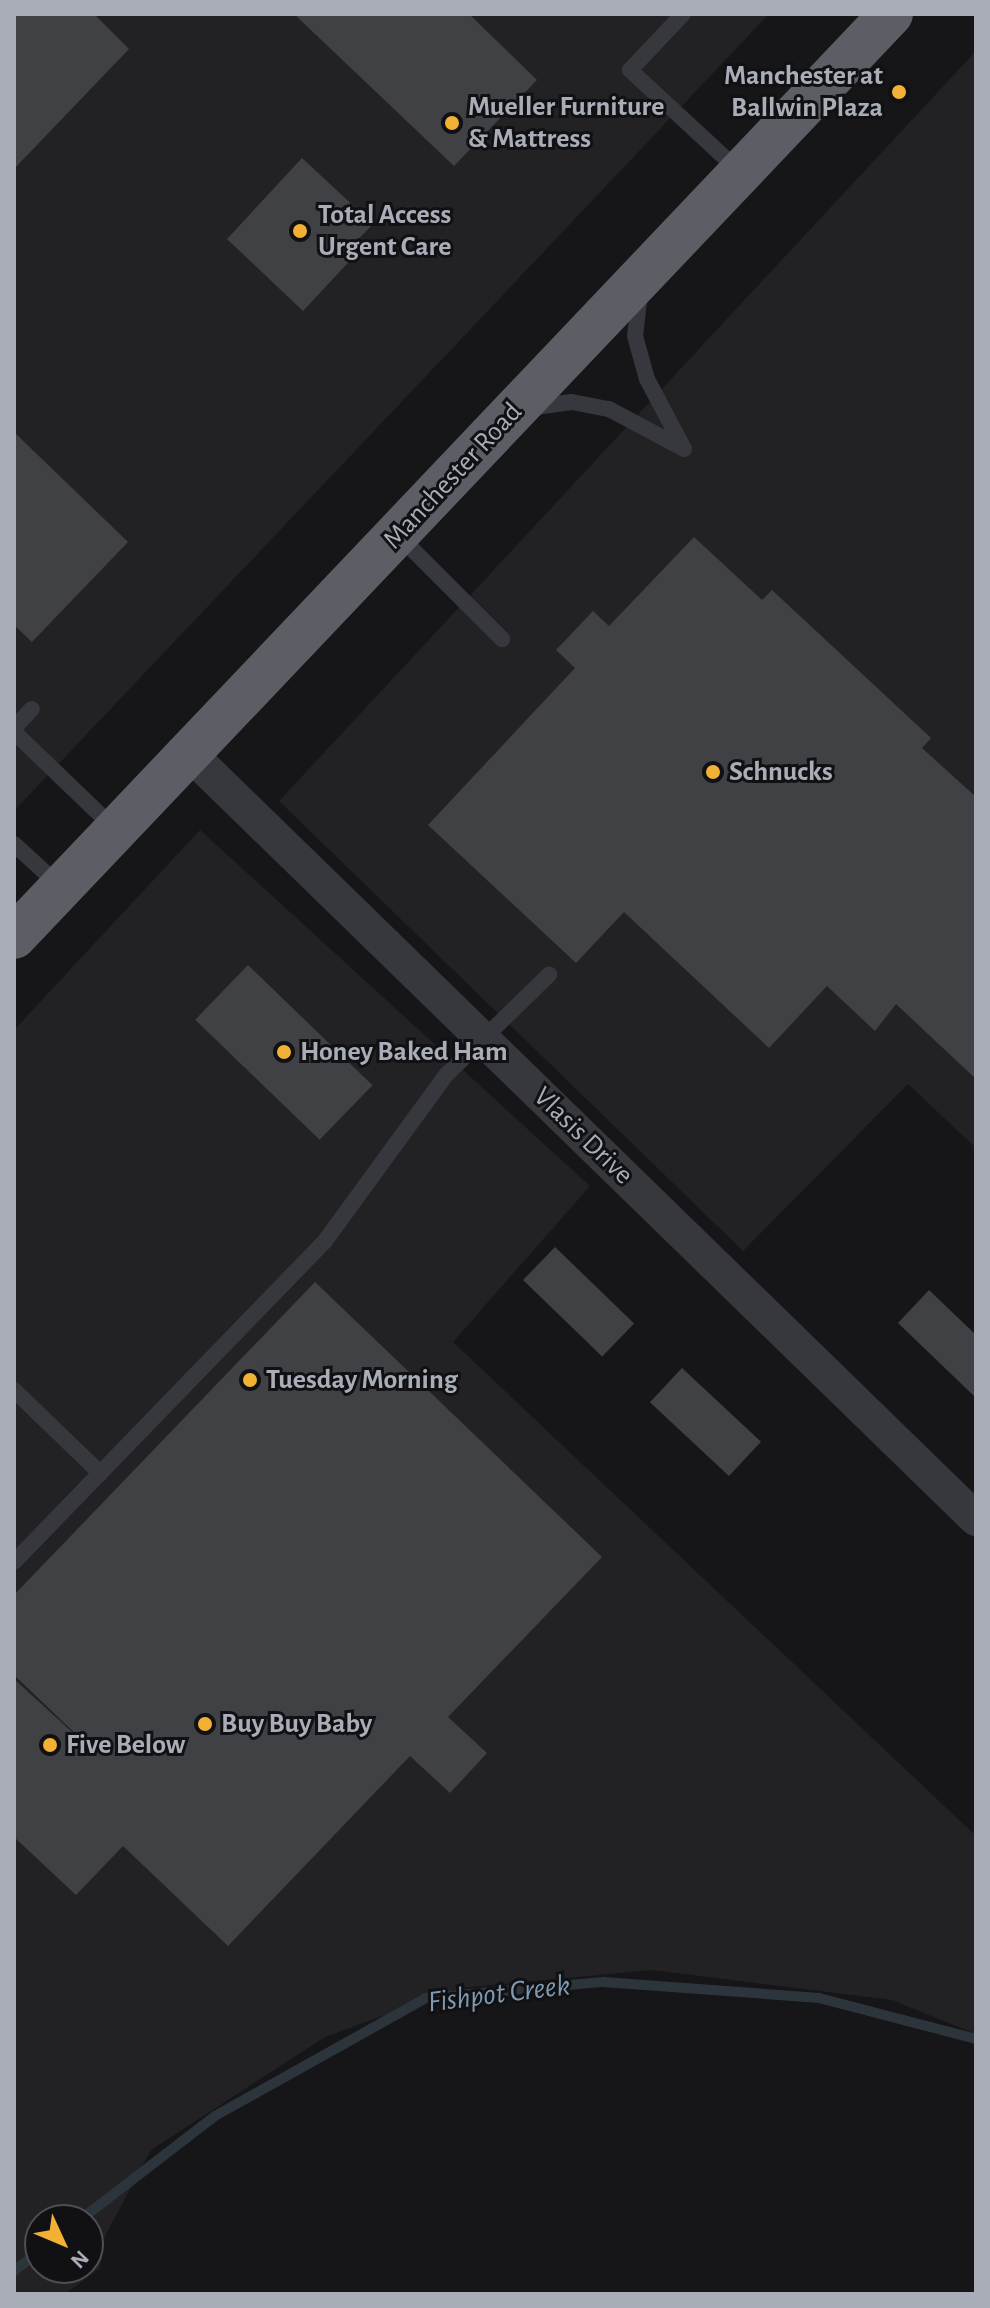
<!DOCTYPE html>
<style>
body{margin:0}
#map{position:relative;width:990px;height:2308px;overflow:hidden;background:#161618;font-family:"Alegreya Sans",sans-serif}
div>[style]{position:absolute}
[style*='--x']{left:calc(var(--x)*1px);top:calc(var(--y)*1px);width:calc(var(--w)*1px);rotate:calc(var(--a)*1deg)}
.built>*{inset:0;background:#222225}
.stream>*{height:10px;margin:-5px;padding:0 5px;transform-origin:5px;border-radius:5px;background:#2c353c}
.building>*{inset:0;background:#404145;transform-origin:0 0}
.service>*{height:16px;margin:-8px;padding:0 8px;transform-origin:8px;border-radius:8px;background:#37383d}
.minor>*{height:34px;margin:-17px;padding:0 17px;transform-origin:17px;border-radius:17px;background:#37383d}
.trunk>*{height:44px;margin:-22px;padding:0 22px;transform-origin:22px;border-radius:22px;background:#5b5e65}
.dots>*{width:22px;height:22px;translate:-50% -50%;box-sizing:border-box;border:4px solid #111113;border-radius:50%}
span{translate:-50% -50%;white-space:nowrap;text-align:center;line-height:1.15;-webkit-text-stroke:6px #111113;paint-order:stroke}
.poi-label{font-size:28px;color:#a8adb8;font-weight:700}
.right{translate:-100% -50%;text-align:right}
.left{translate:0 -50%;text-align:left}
.street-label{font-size:28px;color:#a8adb8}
.water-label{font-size:30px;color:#7f9bb3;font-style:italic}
.frame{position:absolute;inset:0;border:16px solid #a8adb8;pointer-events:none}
.north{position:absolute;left:24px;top:2204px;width:80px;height:80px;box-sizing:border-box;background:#111113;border:2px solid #4d4f55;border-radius:50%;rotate:134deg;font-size:22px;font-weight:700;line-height:32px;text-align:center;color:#a8adb8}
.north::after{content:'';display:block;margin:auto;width:28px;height:36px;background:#f2b134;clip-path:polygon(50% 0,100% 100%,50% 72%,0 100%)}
</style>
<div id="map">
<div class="built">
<div style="clip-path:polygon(14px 14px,769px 14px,14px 811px)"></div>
<div style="clip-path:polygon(976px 51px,976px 1148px,908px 1084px,743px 1251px,279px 801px)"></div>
<div style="clip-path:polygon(evenodd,200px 830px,590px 1186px,453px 1342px,976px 1836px,976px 2034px,892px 2000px,652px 1970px,459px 1988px,325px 2037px,151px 2150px,105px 2236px,100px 2268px,65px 2294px,14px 2294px,14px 1030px,200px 830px,40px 2220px,88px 2220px,88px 2268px,40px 2268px,40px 2220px)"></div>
</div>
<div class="stream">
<div style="--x:80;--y:2220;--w:170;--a:-37.6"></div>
<div style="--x:215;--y:2116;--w:242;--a:-29.2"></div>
<div style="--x:426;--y:1998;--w:178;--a:-5.2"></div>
<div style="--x:603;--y:1982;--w:217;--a:4.2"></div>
<div style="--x:819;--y:1998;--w:162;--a:14.6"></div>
<div style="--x:14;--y:2271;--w:33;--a:-38"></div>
</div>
<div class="building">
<div style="clip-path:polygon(14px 14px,94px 14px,129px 49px,14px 169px)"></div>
<div style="clip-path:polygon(294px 14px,469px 14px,537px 80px,454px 166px)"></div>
<div style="clip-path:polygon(302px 158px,373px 224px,351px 247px,358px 252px,303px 311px,227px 239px)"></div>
<div style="clip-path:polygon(14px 432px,128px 542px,32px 642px,14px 625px)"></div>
<div style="clip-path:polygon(694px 537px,762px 600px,772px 590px,931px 738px,922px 748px,976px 797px,976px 1079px,896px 1004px,875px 1031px,827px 986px,769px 1048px,624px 912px,576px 963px,428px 825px,575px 668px,556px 650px,593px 611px,609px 626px)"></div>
<div style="left:248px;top:965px;width:173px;height:76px;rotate:44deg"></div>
<div style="left:555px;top:1247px;width:110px;height:46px;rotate:44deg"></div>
<div style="clip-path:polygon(315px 1282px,602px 1557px,448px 1717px,487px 1753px,450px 1793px,410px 1756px,228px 1946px,123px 1846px,76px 1895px,14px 1837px,14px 1679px,105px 1762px,14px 1675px,14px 1595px)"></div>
<div style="clip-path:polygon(929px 1290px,976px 1335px,974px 1396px,898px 1323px)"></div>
<div style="left:682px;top:1368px;width:108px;height:47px;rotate:43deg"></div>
</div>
<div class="service">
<div style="--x:683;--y:14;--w:77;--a:133.4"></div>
<div style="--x:630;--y:70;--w:149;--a:42.8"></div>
<div style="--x:640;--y:293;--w:43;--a:96.6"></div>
<div style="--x:635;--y:336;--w:45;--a:74.4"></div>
<div style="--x:647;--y:379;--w:79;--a:62.1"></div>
<div style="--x:528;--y:408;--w:44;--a:-7.8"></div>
<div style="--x:572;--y:402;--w:38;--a:11"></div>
<div style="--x:609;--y:409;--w:85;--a:28.1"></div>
<div style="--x:399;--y:536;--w:146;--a:45"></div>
<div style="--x:14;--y:728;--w:26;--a:-47"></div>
<div style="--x:14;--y:732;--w:140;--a:43.8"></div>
<div style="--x:14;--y:844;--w:62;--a:42.4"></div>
<div style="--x:14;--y:1390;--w:120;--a:44"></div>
<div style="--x:14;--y:1562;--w:447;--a:-45.9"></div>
<div style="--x:325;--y:1241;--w:205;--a:-53.9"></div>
<div style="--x:446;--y:1075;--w:144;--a:-44.2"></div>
</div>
<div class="minor">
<div style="--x:189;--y:753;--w:1098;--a:44.23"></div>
</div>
<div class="trunk">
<div style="--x:14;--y:937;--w:1273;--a:-46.46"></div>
</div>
<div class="dots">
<div style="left:899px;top:92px;background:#f2b134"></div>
<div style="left:452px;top:123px;background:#f2b134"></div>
<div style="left:300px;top:231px;background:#f2b134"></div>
<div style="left:713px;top:772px;background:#f2b134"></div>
<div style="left:284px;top:1052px;background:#f2b134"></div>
<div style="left:250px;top:1380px;background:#f2b134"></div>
<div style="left:205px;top:1724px;background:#f2b134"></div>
<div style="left:50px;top:1745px;background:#f2b134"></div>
</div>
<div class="poi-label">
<span class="right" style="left:883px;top:92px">Manchester at<br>Ballwin Plaza</span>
<span class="left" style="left:468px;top:123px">Mueller Furniture<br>&amp; Mattress</span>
<span class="left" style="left:318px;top:231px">Total Access<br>Urgent Care</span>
<span class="left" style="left:729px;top:772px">Schnucks</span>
<span class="left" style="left:300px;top:1052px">Honey Baked Ham</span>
<span class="left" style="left:266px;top:1380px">Tuesday Morning</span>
<span class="left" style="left:221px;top:1724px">Buy Buy Baby</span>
<span class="left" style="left:66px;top:1745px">Five Below</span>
</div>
<div class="street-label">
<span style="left:453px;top:476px;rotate:-47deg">Manchester Road</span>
<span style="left:583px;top:1136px;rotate:44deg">Vlasis Drive</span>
</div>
<div class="water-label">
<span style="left:499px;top:1994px;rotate:-7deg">Fishpot Creek</span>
</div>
<div class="frame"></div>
<div class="north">N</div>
</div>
